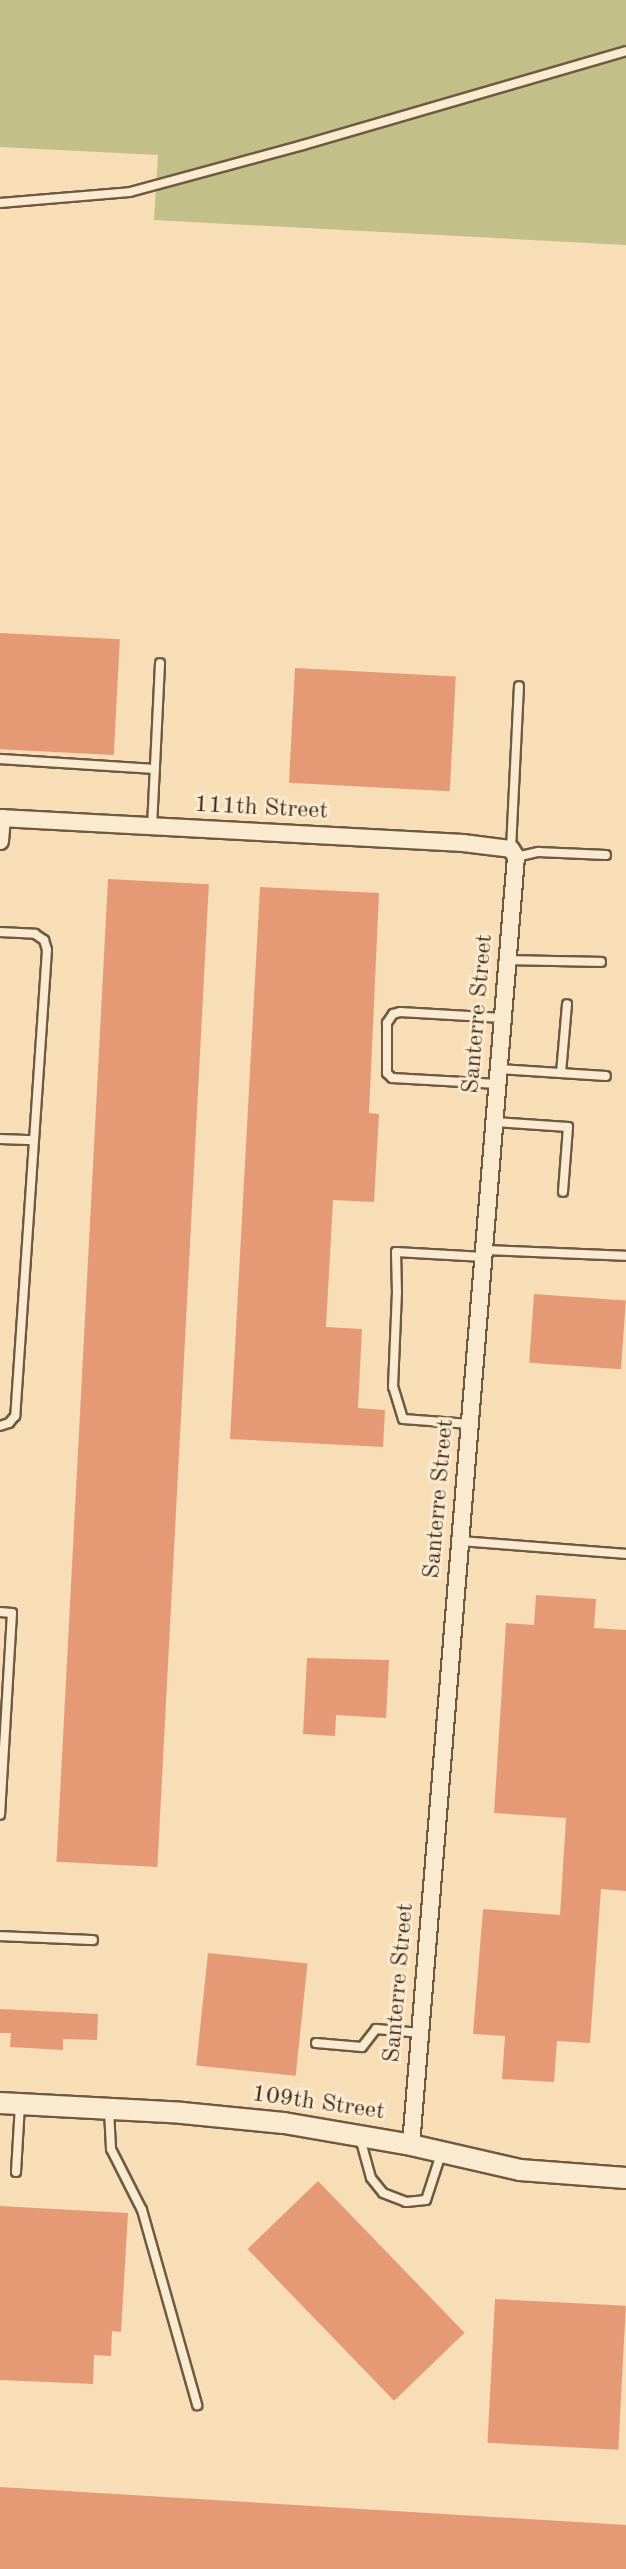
<!DOCTYPE html>
<style>
body{margin:0}
#map{position:relative;width:626px;height:2569px;overflow:hidden;background:#f7deb6;font-family:"Old Standard TT",serif}
div>[style]{position:absolute}
[style*='--x']{left:calc(var(--x)*1px);top:calc(var(--y)*1px);width:calc(var(--w)*1px);rotate:calc(var(--a)*1deg)}
.green>*{inset:0;background:#c3bf89}
.building>*{inset:0;background:#e59a75;transform-origin:0 0}
.roads{filter:drop-shadow(2px 0 #6e5a42) drop-shadow(-2px 0 #6e5a42) drop-shadow(0 2px #6e5a42) drop-shadow(0 -2px #6e5a42)}
.service>*{height:8px;margin:-4px;padding:0 4px;transform-origin:4px;border-radius:4px;background:#faead0}
.minor>*{height:16px;margin:-8px;padding:0 8px;transform-origin:8px;border-radius:8px;background:#faead0}
.tertiary>*{height:20px;margin:-10px;padding:0 10px;transform-origin:10px;border-radius:10px;background:#faead0}
span{translate:-50% -50%;white-space:nowrap;text-align:center;line-height:1.15;-webkit-text-stroke:6px #faead0;paint-order:stroke}
.street-label{font-size:24px;color:#402e1c}
</style>
<div id="map">
<div class="green">
<div style="clip-path:polygon(0 0,626px 0,626px 245px,154px 220px,158px 155px,0 147px)"></div>
</div>
<div class="building">
<div style="left:0;top:633px;width:120px;height:116px;rotate:3deg"></div>
<div style="left:295px;top:668px;width:161px;height:115px;rotate:3deg"></div>
<div style="left:108px;top:879px;width:101px;height:984px;rotate:3deg"></div>
<div style="clip-path:polygon(260px 887px,379px 893px,369px 1113px,379px 1114px,374px 1202px,333px 1200px,326px 1327px,362px 1329px,358px 1408px,385px 1410px,383px 1447px,230px 1439px)"></div>
<div style="left:534px;top:1294px;width:92px;height:69px;rotate:4deg"></div>
<div style="clip-path:polygon(536px 1595px,596px 1599px,594px 1628px,626px 1630px,626px 1891px,601px 1889px,590px 2043px,557px 2041px,554px 2082px,502px 2079px,505px 2036px,473px 2034px,483px 1909px,560px 1915px,566px 1818px,494px 1813px,506px 1623px,534px 1625px)"></div>
<div style="clip-path:polygon(307px 1658px,389px 1660px,386px 1718px,336px 1715px,335px 1736px,303px 1734px)"></div>
<div style="left:208px;top:1953px;width:100px;height:113px;rotate:6deg"></div>
<div style="clip-path:polygon(0 2009px,98px 2014px,97px 2040px,63px 2039px,63px 2050px,10px 2047px,11px 2033px,0 2033px)"></div>
<div style="left:318px;top:2181px;width:211px;height:98px;rotate:46deg"></div>
<div style="clip-path:polygon(0 2206px,128px 2213px,121px 2332px,112px 2331px,111px 2356px,94px 2355px,93px 2384px,0 2380px)"></div>
<div style="left:495px;top:2299px;width:131px;height:144px;rotate:3deg"></div>
<div style="clip-path:polygon(0 2487px,626px 2525px,626px 2569px,0 2569px)"></div>
</div>
<div class="roads">
<div class="service">
<div style="--x:0;--y:203;--w:130;--a:-4.8"></div>
<div style="--x:130;--y:192;--w:179;--a:-15.2"></div>
<div style="--x:303;--y:145;--w:336;--a:-16.2"></div>
<div style="--x:0;--y:759;--w:155;--a:3.7"></div>
<div style="--x:152;--y:827;--w:164;--a:-87.2"></div>
<div style="--x:511;--y:849;--w:163;--a:-87.2"></div>
<div style="--x:516;--y:857;--w:23;--a:-13"></div>
<div style="--x:538;--y:852;--w:68;--a:2.5"></div>
<div style="--x:0;--y:932;--w:35;--a:3"></div>
<div style="--x:35;--y:934;--w:11;--a:34"></div>
<div style="--x:44;--y:940;--w:10;--a:73"></div>
<div style="--x:47;--y:950;--w:467;--a:93.9"></div>
<div style="--x:15;--y:1416;--w:9;--a:131"></div>
<div style="--x:9;--y:1423;--w:9;--a:162"></div>
<div style="--x:508;--y:960;--w:93;--a:1.2"></div>
<div style="--x:499;--y:1069;--w:107;--a:3.7"></div>
<div style="--x:561;--y:1073;--w:69;--a:-85"></div>
<div style="--x:498;--y:1084;--w:106;--a:-176.8"></div>
<div style="--x:392;--y:1078;--w:7;--a:-135"></div>
<div style="--x:387;--y:1073;--w:50;--a:-90"></div>
<div style="--x:387;--y:1023;--w:11;--a:-56"></div>
<div style="--x:393;--y:1014;--w:7;--a:-16"></div>
<div style="--x:400;--y:1012;--w:103;--a:3.3"></div>
<div style="--x:495;--y:1122;--w:73;--a:3.9"></div>
<div style="--x:568;--y:1127;--w:65;--a:94.4"></div>
<div style="--x:0;--y:1139;--w:34;--a:2"></div>
<div style="--x:484;--y:1250;--w:142;--a:2.4"></div>
<div style="--x:470;--y:1424;--w:67;--a:-175.7"></div>
<div style="--x:403;--y:1419;--w:34;--a:-107"></div>
<div style="--x:393;--y:1387;--w:94;--a:-87.6"></div>
<div style="--x:397;--y:1293;--w:41;--a:-91.4"></div>
<div style="--x:396;--y:1252;--w:88;--a:3.3"></div>
<div style="--x:461;--y:1541;--w:166;--a:4.5"></div>
<div style="--x:0;--y:1612;--w:12;--a:5"></div>
<div style="--x:12;--y:1613;--w:202;--a:93.4"></div>
<div style="--x:0;--y:1936;--w:93;--a:2.5"></div>
<div style="--x:316;--y:2043;--w:46;--a:5"></div>
<div style="--x:362;--y:2047;--w:23;--a:-52"></div>
<div style="--x:376;--y:2029;--w:45;--a:5.1"></div>
<div style="--x:109;--y:2110;--w:39;--a:87"></div>
<div style="--x:111;--y:2149;--w:68;--a:63.1"></div>
<div style="--x:142;--y:2210;--w:203;--a:74.2"></div>
<div style="--x:360;--y:2138;--w:41;--a:74.6"></div>
<div style="--x:371;--y:2178;--w:19;--a:51"></div>
<div style="--x:383;--y:2193;--w:25;--a:21"></div>
<div style="--x:406;--y:2202;--w:20;--a:-6"></div>
<div style="--x:426;--y:2200;--w:52;--a:-71.9"></div>
<div style="--x:16;--y:2172;--w:68;--a:-86.6"></div>
</div>
<div class="minor">
<div style="--x:0;--y:818;--w:464;--a:3.1"></div>
<div style="--x:463;--y:843;--w:48;--a:7.1"></div>
<div style="--x:511;--y:849;--w:9;--a:58"></div>
<div style="--x:516;--y:857;--w:1292;--a:94.66"></div>
<div style="--x:0;--y:841;--w:23;--a:-85"></div>
</div>
<div class="tertiary">
<div style="--x:0;--y:2103;--w:182;--a:3.1"></div>
<div style="--x:182;--y:2113;--w:102;--a:5.6"></div>
<div style="--x:284;--y:2123;--w:129;--a:9.8"></div>
<div style="--x:411;--y:2145;--w:112;--a:12.9"></div>
<div style="--x:520;--y:2170;--w:106;--a:4.3"></div>
</div>
</div>
<div class="street-label">
<span style="left:261px;top:809px;rotate:3deg">111th Street</span>
<span style="left:479px;top:1014px;rotate:-85deg">Santerre Street</span>
<span style="left:440px;top:1499px;rotate:-85deg">Santerre Street</span>
<span style="left:400px;top:1983px;rotate:-85deg">Santerre Street</span>
<span style="left:318px;top:2104px;rotate:8deg">109th Street</span>
</div>
</div>
